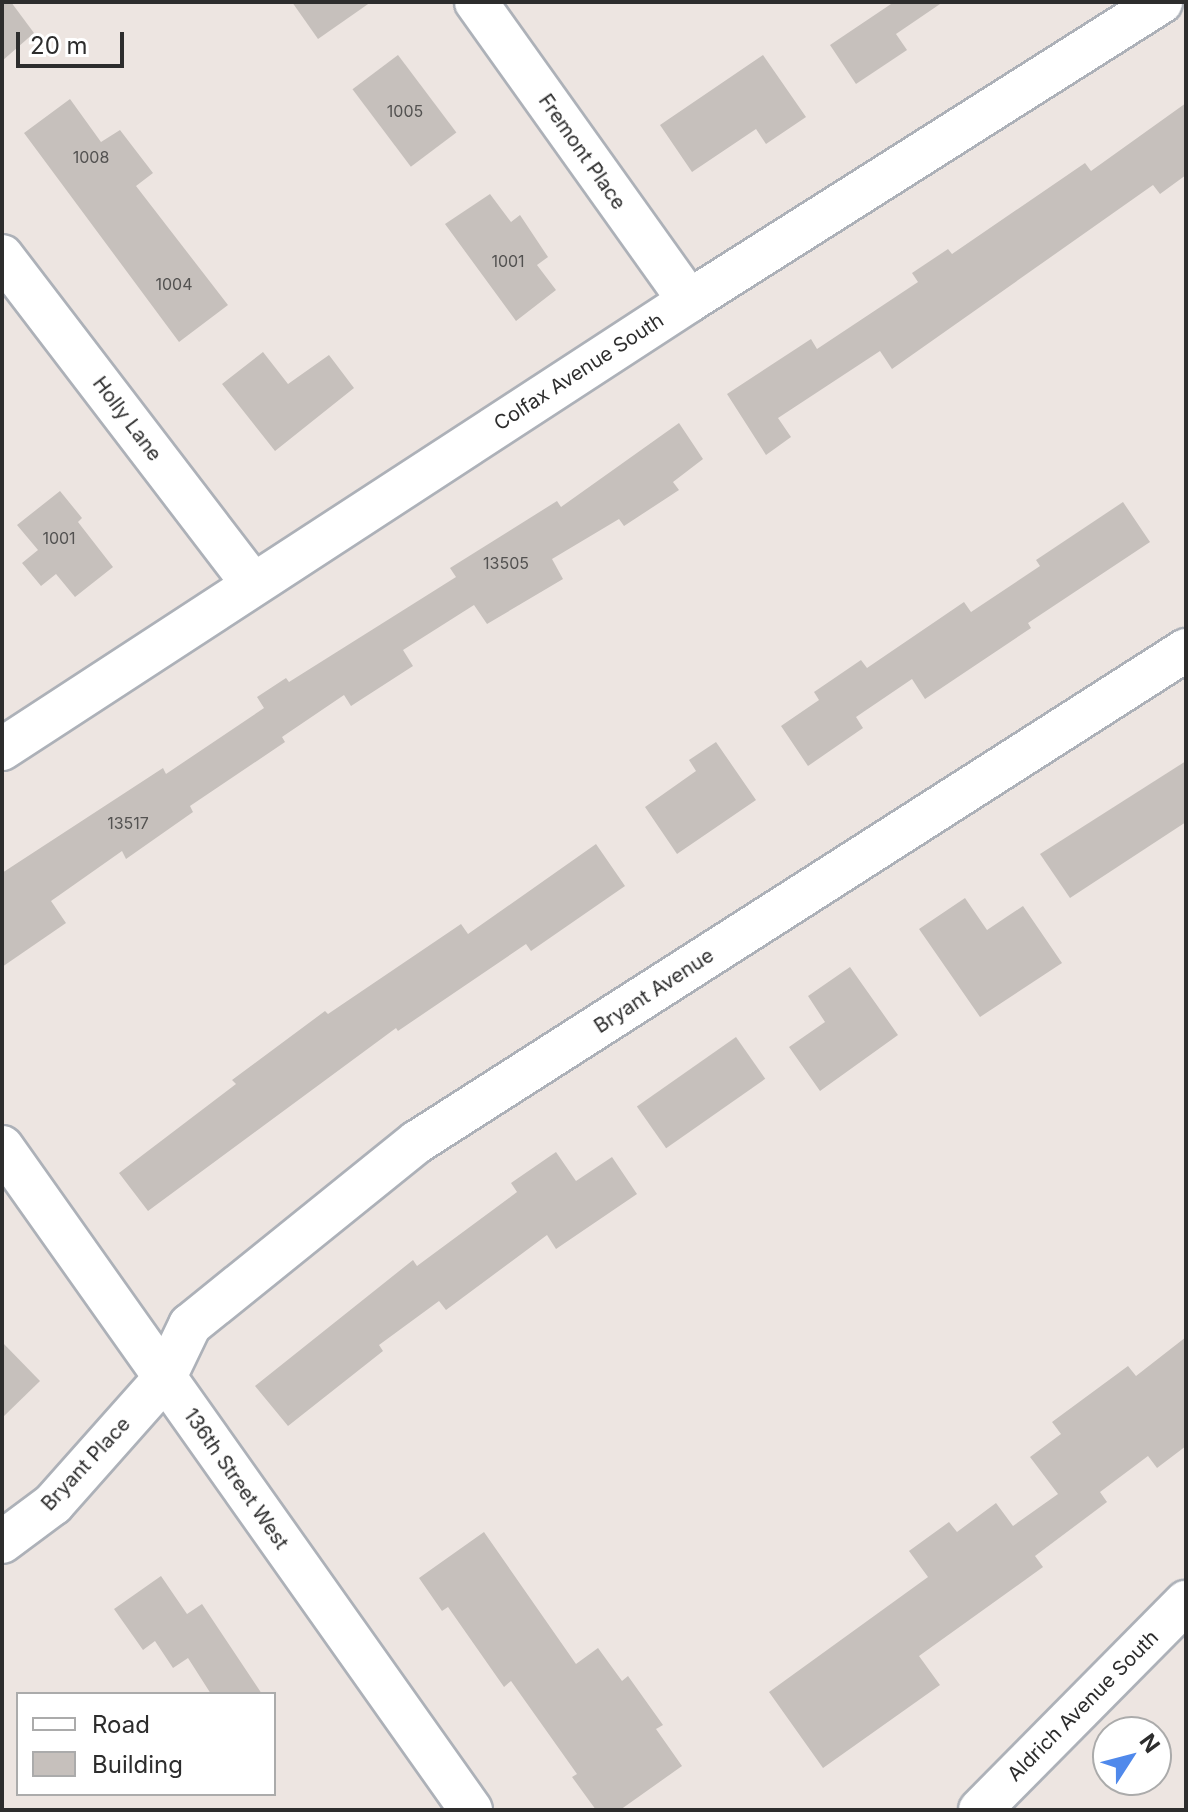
<!DOCTYPE html>
<style>
body{margin:0}
#map{position:relative;width:1188px;height:1812px;overflow:hidden;background:#ede5e1;font-family:Inter,sans-serif}
div>[style]{position:absolute}
[style*='--x']{left:calc(var(--x)*1px);top:calc(var(--y)*1px);width:calc(var(--w)*1px);rotate:calc(var(--a)*1deg)}
.building>*{inset:0;background:#c6c0bc;transform-origin:0 0}
.roads{filter:drop-shadow(2px 0 #adb1b8) drop-shadow(-2px 0 #adb1b8) drop-shadow(0 2px #adb1b8) drop-shadow(0 -2px #adb1b8)}
.minor>*{height:42px;margin:-21px;padding:0 21px;transform-origin:21px;border-radius:21px;background:#fff}
span{translate:-50% -50%;white-space:nowrap;text-align:center;line-height:1.15;-webkit-text-stroke:6px #fff;paint-order:stroke}
.number-label{font-size:16px;color:#535251}
.number-label span{-webkit-text-stroke-width:0}
.street-label{font-size:20px;color:#2d2d2d}
.frame{position:absolute;inset:0;border:4px solid #2d2d2d;pointer-events:none}
.legend{position:absolute;left:16px;top:1692px;width:260px;height:104px;box-sizing:border-box;background:#fff;border:2px solid #ababab;margin:0;padding:10px 14px;list-style:none;font-size:24px;color:#2d2d2d}
.legend li{display:flex;align-items:center;gap:16px;height:40px}
.legend b{width:40px;border:2px solid #ababab}
.north{position:absolute;left:1092px;top:1716px;width:80px;height:80px;box-sizing:border-box;background:#fff;border:2px solid #ababab;border-radius:50%;rotate:54deg;font-size:22px;font-weight:700;line-height:32px;text-align:center;color:#2d2d2d}
.north::after{content:'';display:block;margin:auto;width:28px;height:36px;background:#5089eb;clip-path:polygon(50% 0,100% 100%,50% 72%,0 100%)}
.scale{position:absolute;left:16px;top:32px;width:108px;height:36px;box-sizing:border-box;border:4px solid #2d2d2d;border-top:0;padding-left:10px;font-size:24px;line-height:28px;white-space:nowrap;color:#2d2d2d;-webkit-text-stroke:6px #fff;paint-order:stroke}
</style>
<div id="map">
<div class="building">
<div style="clip-path:polygon(2px 2px,11px 2px,34px 33px,2px 61px)"></div>
<div style="clip-path:polygon(292px 2px,371px 2px,318px 39px)"></div>
<div style="clip-path:polygon(894px 2px,943px 2px,896px 34px,907px 50px,856px 84px,830px 45px)"></div>
<div style="left:398px;top:55px;width:97px;height:57px;rotate:53deg"></div>
<div style="clip-path:polygon(763px 55px,806px 117px,766px 144px,756px 129px,692px 172px,660px 125px)"></div>
<div style="clip-path:polygon(70px 99px,101px 142px,120px 130px,153px 173px,136px 186px,228px 305px,179px 342px,24px 133px)"></div>
<div style="clip-path:polygon(1186px 103px,1186px 175px,1160px 194px,1153px 185px,892px 369px,880px 351px,778px 418px,791px 437px,766px 455px,727px 394px,811px 339px,817px 349px,918px 282px,912px 273px,948px 249px,952px 254px,1085px 163px,1091px 171px)"></div>
<div style="clip-path:polygon(490px 194px,511px 222px,520px 215px,548px 257px,537px 265px,556px 290px,516px 321px,445px 224px)"></div>
<div style="clip-path:polygon(263px 352px,288px 384px,329px 355px,354px 388px,275px 451px,222px 384px)"></div>
<div style="clip-path:polygon(679px 423px,703px 459px,673px 482px,679px 490px,624px 526px,619px 519px,552px 559px,563px 579px,487px 624px,474px 605px,403px 650px,413px 666px,351px 706px,344px 695px,282px 737px,285px 742px,190px 806px,193px 812px,126px 859px,122px 851px,51px 901px,66px 923px,2px 967px,2px 873px,163px 768px,166px 774px,264px 708px,257px 697px,286px 678px,289px 682px,456px 577px,450px 568px,557px 501px,561px 507px)"></div>
<div style="clip-path:polygon(60px 491px,82px 518px,78px 522px,113px 567px,75px 597px,56px 574px,41px 586px,22px 563px,38px 550px,17px 525px)"></div>
<div style="clip-path:polygon(1123px 502px,1150px 542px,1028px 623px,1031px 628px,925px 699px,912px 679px,856px 717px,863px 728px,808px 766px,781px 726px,819px 700px,814px 692px,861px 660px,867px 668px,964px 602px,971px 612px,1040px 566px,1036px 560px)"></div>
<div style="clip-path:polygon(716px 742px,756px 800px,677px 854px,645px 807px,696px 771px,689px 760px)"></div>
<div style="clip-path:polygon(1186px 761px,1186px 822px,1070px 898px,1040px 854px)"></div>
<div style="clip-path:polygon(596px 844px,625px 886px,531px 951px,526px 944px,398px 1031px,396px 1028px,148px 1211px,119px 1173px,236px 1084px,232px 1080px,325px 1011px,328px 1014px,461px 924px,468px 934px)"></div>
<div style="clip-path:polygon(965px 898px,987px 930px,1023px 906px,1062px 963px,980px 1017px,919px 929px)"></div>
<div style="clip-path:polygon(850px 967px,898px 1035px,820px 1091px,789px 1047px,825px 1022px,808px 996px)"></div>
<div style="left:736px;top:1037px;width:51px;height:121px;rotate:55deg"></div>
<div style="clip-path:polygon(556px 1152px,576px 1181px,612px 1157px,637px 1194px,556px 1249px,547px 1235px,446px 1310px,439px 1301px,379px 1345px,383px 1351px,288px 1426px,255px 1386px,413px 1260px,417px 1266px,517px 1192px,511px 1183px)"></div>
<div style="clip-path:polygon(1186px 1337px,1186px 1446px,1157px 1468px,1148px 1456px,1100px 1492px,1107px 1502px,1035px 1556px,1043px 1567px,919px 1656px,940px 1685px,823px 1768px,769px 1692px,928px 1577px,909px 1551px,949px 1522px,957px 1532px,996px 1503px,1013px 1526px,1058px 1494px,1030px 1457px,1061px 1434px,1052px 1422px,1128px 1366px,1136px 1376px)"></div>
<div style="clip-path:polygon(2px 1342px,40px 1381px,2px 1418px)"></div>
<div style="clip-path:polygon(484px 1532px,576px 1664px,598px 1648px,622px 1681px,628px 1676px,663px 1725px,656px 1729px,682px 1766px,620px 1810px,596px 1810px,572px 1777px,577px 1774px,511px 1681px,504px 1687px,448px 1607px,442px 1611px,419px 1578px)"></div>
<div style="clip-path:polygon(161px 1576px,187px 1614px,202px 1604px,262px 1694px,211px 1694px,188px 1658px,173px 1668px,155px 1641px,143px 1650px,114px 1609px)"></div>
</div>
<div class="roads">
<div class="minor">
<div style="--x:476;--y:2;--w:367;--a:54.5"></div>
<div style="--x:2;--y:256;--w:412;--a:52.6"></div>
<div style="--x:2;--y:749;--w:820;--a:-33.11"></div>
<div style="--x:689;--y:301;--w:559;--a:-32.35"></div>
<div style="--x:2;--y:1147;--w:812;--a:54.72"></div>
<div style="--x:2;--y:1542;--w:64;--a:-36.7"></div>
<div style="--x:53;--y:1504;--w:167;--a:-48.4"></div>
<div style="--x:164;--y:1379;--w:60;--a:-64.3"></div>
<div style="--x:190;--y:1325;--w:292;--a:-38.9"></div>
<div style="--x:417;--y:1142;--w:913;--a:-32.61"></div>
<div style="--x:980;--y:1810;--w:293;--a:-45.3"></div>
</div>
</div>
<div class="number-label">
<span style="left:405px;top:111px">1005</span>
<span style="left:91px;top:157px">1008</span>
<span style="left:508px;top:261px">1001</span>
<span style="left:174px;top:284px">1004</span>
<span style="left:59px;top:538px">1001</span>
<span style="left:506px;top:563px">13505</span>
<span style="left:128px;top:823px">13517</span>
</div>
<div class="street-label">
<span style="left:582px;top:152px;rotate:55deg">Fremont Place</span>
<span style="left:579px;top:372px;rotate:-33deg">Colfax Avenue South</span>
<span style="left:127px;top:419px;rotate:53deg">Holly Lane</span>
<span style="left:654px;top:991px;rotate:-33deg">Bryant Avenue</span>
<span style="left:86px;top:1464px;rotate:-47deg">Bryant Place</span>
<span style="left:236px;top:1479px;rotate:55deg">136th Street West</span>
<span style="left:1083px;top:1706px;rotate:-45deg">Aldrich Avenue South</span>
</div>
<div class="frame"></div>
<ul class="legend">
<li><b style="height:10px;background:#fff"></b>Road</li>
<li><b style="height:22px;background:#c6c0bc"></b>Building</li>
</ul>
<div class="north">N</div>
<div class="scale">20 m</div>
</div>
